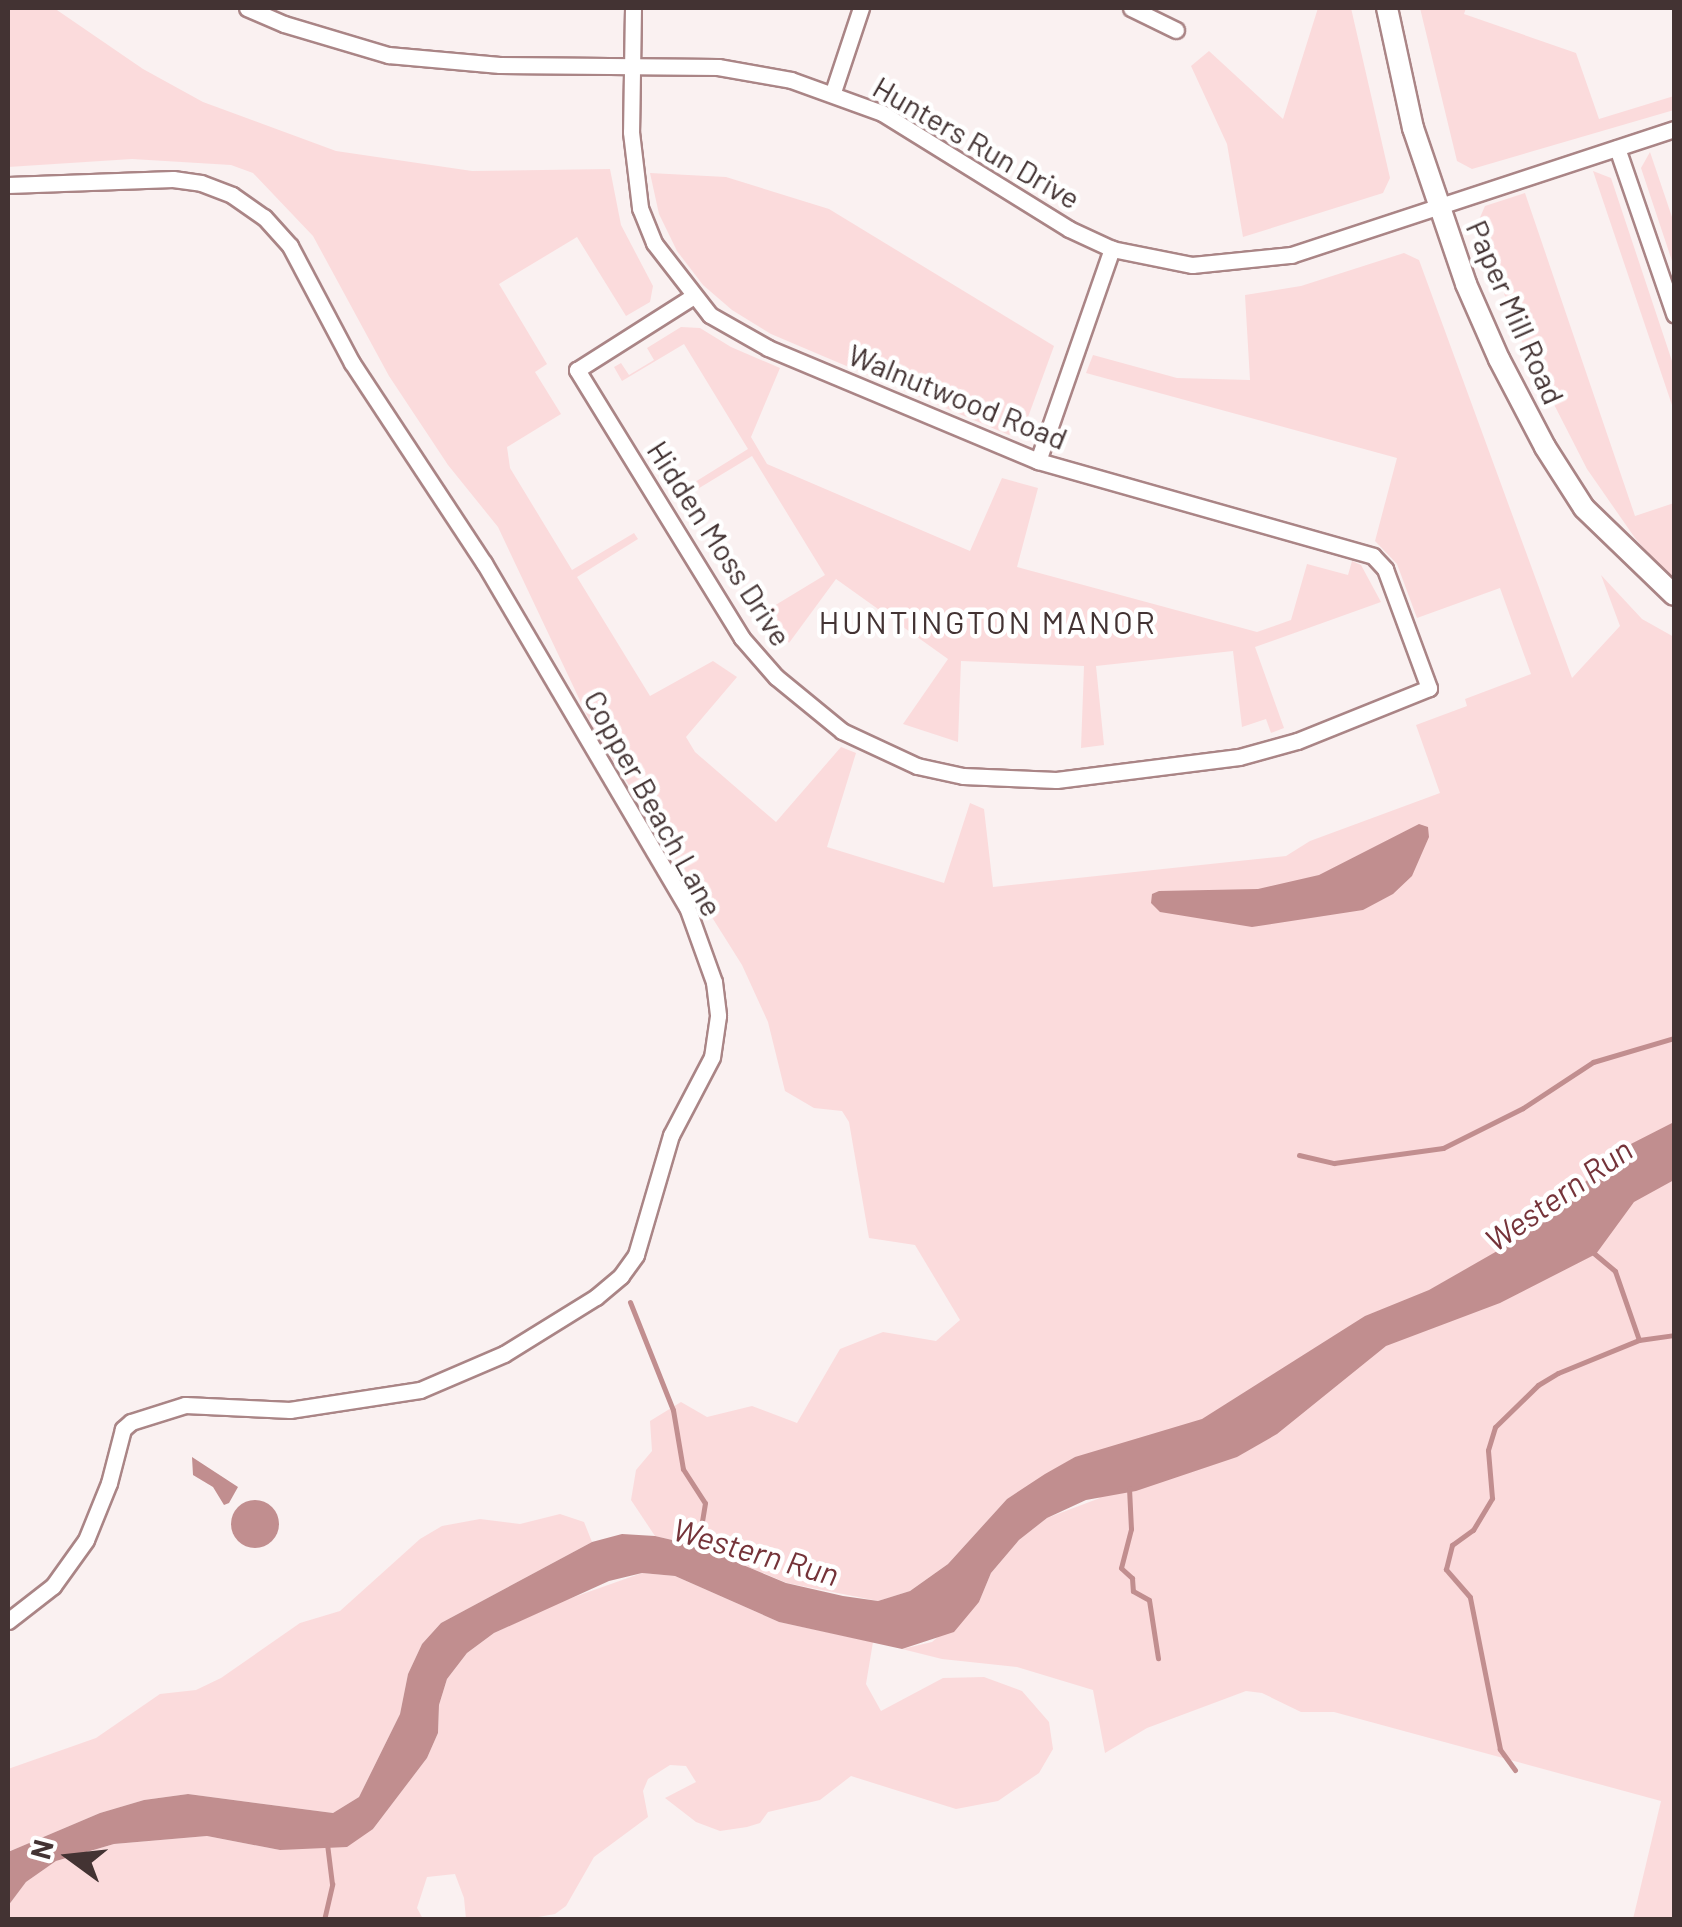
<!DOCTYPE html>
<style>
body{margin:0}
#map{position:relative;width:1682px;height:1927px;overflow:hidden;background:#faf1f1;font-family:Barlow,sans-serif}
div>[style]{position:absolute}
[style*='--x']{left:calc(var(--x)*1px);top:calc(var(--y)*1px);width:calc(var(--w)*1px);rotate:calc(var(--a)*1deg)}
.green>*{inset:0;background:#fbdbdc}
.water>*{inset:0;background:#c18e8f}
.round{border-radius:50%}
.stream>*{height:5px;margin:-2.5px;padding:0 2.5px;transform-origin:2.5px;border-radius:2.5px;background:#c18e8f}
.roads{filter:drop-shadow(2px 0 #aa8586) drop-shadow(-2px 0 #aa8586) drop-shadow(0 2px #aa8586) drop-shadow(0 -2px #aa8586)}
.minor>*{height:15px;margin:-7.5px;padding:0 7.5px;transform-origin:7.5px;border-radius:7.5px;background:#fff}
.secondary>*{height:20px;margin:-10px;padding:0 10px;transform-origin:10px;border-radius:10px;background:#fff}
span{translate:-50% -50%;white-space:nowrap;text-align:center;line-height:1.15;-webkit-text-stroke:9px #fff;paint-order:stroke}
.street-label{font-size:30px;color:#433333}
.neighbourhood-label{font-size:32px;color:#433333;letter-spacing:2.5px}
.water-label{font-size:32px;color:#753339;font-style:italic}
.frame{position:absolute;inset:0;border:10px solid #433333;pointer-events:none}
.north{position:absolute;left:20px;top:1807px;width:100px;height:100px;-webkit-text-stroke:8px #fff;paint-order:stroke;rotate:285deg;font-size:28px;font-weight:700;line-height:40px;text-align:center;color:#433333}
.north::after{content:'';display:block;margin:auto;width:35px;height:45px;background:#433333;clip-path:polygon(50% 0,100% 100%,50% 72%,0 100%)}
</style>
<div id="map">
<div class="green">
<div style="clip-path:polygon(8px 8px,54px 8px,143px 69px,203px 102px,336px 151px,472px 171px,610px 169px,621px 225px,653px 286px,650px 302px,626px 316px,577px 237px,499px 284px,547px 364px,535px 372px,561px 414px,507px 447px,510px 468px,572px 570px,634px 533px,638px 539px,577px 577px,650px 696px,713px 661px,737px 677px,686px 737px,695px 752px,776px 822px,841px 747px,856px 753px,827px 847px,944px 883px,970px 803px,984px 809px,993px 887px,1286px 856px,1310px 841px,1440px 793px,1416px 725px,1467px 706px,1465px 699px,1531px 674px,1500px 588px,1417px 618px,1397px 564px,1375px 541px,1397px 458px,1086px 373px,1093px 355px,1177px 378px,1250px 380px,1245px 295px,1301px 286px,1404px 253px,1419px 260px,1572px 678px,1620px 626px,1601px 575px,1642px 619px,1674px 637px,1674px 1919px,1633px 1919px,1661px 1801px,1334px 1712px,1301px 1712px,1262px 1693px,1246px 1691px,1147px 1728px,1105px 1753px,1093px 1690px,1017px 1667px,942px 1659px,902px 1649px,932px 1642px,979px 1602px,991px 1573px,1019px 1540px,1047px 1518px,1100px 1498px,1075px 1457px,1007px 1499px,948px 1564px,910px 1591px,878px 1601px,787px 1583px,698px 1546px,655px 1536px,631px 1500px,636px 1470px,652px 1451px,650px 1421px,681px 1402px,707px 1417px,752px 1406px,797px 1423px,840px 1349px,883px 1332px,936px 1341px,960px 1320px,915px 1245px,869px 1238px,849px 1122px,842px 1111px,814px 1108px,785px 1091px,768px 1022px,742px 965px,593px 728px,498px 527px,448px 465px,389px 376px,313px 236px,253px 173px,231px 165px,132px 159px,8px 167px)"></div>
<div style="clip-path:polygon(1318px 8px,1351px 8px,1390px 178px,1383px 193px,1243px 237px,1227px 144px,1191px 66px,1209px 51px,1283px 119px)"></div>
<div style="clip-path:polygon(1420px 8px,1466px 8px,1464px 14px,1576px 53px,1599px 119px,1674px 96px,1674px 110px,1472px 169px,1457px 161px)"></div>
<div style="clip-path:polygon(1650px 152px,1674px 223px,1674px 267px,1641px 168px)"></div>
<div style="clip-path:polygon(1593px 171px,1611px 178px,1674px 367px,1674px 411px)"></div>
<div style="clip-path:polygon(650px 173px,726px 177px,829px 209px,1054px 346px,1024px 428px,1009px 435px,771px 334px,732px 310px,703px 285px,677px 251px,659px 214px)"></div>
<div style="clip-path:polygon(1525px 193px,1635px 516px,1674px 503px,1674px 583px,1635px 538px,1587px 469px,1521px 340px,1478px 222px,1485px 206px)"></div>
<div style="clip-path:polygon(681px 327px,700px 328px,731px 347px,780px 368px,751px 437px,767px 464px,970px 551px,1002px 478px,1038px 488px,1017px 567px,1257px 632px,1291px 620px,1307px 564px,1348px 575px,1352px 561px,1361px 565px,1381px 602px,1255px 647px,1284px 728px,1271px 733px,1266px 719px,1242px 727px,1233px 651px,1096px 666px,1104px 745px,1081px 748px,1084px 666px,961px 661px,958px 742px,903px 724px,948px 659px,836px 579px,789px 643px,764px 612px,825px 575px,752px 456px,691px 493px,687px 487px,748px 449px,684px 344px,622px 381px,614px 367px,621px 363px,629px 375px,654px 360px,647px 348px)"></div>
<div style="clip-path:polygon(560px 1514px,584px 1522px,592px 1542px,441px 1623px,422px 1644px,408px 1674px,400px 1714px,359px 1797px,333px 1813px,188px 1794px,144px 1800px,100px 1813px,8px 1852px,8px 1769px,96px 1738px,160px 1694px,196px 1690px,221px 1678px,300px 1623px,340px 1611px,420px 1539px,442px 1526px,480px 1519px,520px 1524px)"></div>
<div style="clip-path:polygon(642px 1573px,675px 1576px,779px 1622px,873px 1642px,866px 1684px,881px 1711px,943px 1678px,984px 1677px,1022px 1691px,1049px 1722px,1053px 1749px,1039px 1773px,998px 1801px,956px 1809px,851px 1776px,820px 1800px,768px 1812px,760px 1823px,747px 1827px,720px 1831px,696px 1822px,665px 1798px,696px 1782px,686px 1766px,670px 1765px,648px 1779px,643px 1791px,648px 1817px,594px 1857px,566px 1906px,555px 1914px,527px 1919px,466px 1919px,464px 1898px,455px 1874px,427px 1877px,417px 1908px,423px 1919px,8px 1920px,8px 1906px,26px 1882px,56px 1861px,114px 1844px,207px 1836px,280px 1850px,373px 1829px,427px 1758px,438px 1733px,439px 1705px,447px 1679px,467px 1653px,494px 1633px,560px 1602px)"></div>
</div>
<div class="water">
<div style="clip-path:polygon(1419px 824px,1428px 827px,1429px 837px,1412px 876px,1393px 894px,1363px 910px,1252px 927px,1160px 912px,1151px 903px,1152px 894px,1159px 891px,1258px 889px,1319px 875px)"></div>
<div style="clip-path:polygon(1674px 1122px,1674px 1180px,1634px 1202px,1596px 1254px,1500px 1303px,1386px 1346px,1277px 1434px,1237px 1457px,1136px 1491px,1086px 1500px,1047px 1518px,1019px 1540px,991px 1573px,979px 1602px,954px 1632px,902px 1649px,779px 1622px,675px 1576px,642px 1573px,609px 1581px,494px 1633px,467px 1653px,447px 1679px,439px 1705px,438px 1733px,427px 1758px,373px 1829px,347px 1847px,280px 1850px,207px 1836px,114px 1844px,56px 1861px,26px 1882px,8px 1906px,8px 1852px,100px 1813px,144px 1800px,188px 1794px,333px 1813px,359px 1797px,400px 1714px,408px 1674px,422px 1644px,441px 1623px,592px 1542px,622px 1534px,655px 1536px,698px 1546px,786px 1583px,843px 1596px,878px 1601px,910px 1591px,948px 1564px,1007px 1499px,1045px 1474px,1075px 1457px,1202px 1419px,1365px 1316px,1429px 1290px,1527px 1234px,1623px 1148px)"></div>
<div style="clip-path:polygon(192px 1457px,238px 1487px,229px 1503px,224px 1505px,213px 1487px,193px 1475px)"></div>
<div class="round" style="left:231px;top:1500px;width:48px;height:48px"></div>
</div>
<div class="stream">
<div style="--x:1299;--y:1155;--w:36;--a:13"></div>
<div style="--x:1334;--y:1163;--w:110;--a:-7.8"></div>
<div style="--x:1443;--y:1148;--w:89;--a:-26.6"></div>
<div style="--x:1523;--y:1108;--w:84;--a:-33.3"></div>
<div style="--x:1593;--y:1062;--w:84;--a:-16.5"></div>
<div style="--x:630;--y:1302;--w:116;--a:68.3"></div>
<div style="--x:673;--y:1410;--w:60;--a:80.4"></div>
<div style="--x:683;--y:1469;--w:40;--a:57.1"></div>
<div style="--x:705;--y:1503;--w:50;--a:99.3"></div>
<div style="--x:1639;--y:1340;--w:35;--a:-8"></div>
<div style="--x:1129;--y:1488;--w:41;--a:87.2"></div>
<div style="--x:1131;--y:1529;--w:40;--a:104.4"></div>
<div style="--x:1121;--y:1568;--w:15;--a:42"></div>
<div style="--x:1132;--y:1578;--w:13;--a:86"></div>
<div style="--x:1133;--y:1591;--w:18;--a:29"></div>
<div style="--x:1149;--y:1600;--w:59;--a:81.2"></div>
<div style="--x:1515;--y:1770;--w:26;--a:-126"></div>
<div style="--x:1500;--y:1749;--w:155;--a:-101.2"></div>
<div style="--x:1470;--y:1597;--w:37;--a:-131"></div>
<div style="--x:1446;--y:1569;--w:25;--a:-76"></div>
<div style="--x:1452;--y:1545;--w:26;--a:-36"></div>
<div style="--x:1473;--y:1530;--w:37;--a:-59"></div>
<div style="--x:1492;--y:1498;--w:48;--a:-94.8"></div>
<div style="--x:1488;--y:1450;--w:24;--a:-73"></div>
<div style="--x:1495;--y:1427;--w:60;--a:-44.3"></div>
<div style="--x:1538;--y:1385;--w:23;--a:-31"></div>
<div style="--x:1558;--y:1373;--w:87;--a:-22.2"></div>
<div style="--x:1639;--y:1340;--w:73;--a:-109.2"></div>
<div style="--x:1615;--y:1271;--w:33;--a:-140"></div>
<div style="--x:324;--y:1920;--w:37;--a:-77"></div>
<div style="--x:332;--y:1884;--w:40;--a:-97.1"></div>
</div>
<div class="roads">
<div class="minor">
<div style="--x:247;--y:8;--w:40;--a:23.4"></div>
<div style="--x:284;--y:24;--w:109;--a:16.6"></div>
<div style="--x:388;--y:55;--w:112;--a:5.1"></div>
<div style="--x:500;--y:65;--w:218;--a:0.5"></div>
<div style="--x:718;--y:67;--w:74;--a:10.1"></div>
<div style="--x:791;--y:80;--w:97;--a:19.9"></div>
<div style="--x:882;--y:113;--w:220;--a:31.8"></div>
<div style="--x:1069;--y:229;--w:47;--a:24.9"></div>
<div style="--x:1112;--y:249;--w:82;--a:11.3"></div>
<div style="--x:1192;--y:265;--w:100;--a:-5.8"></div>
<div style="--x:1291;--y:255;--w:403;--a:-18.2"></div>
<div style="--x:633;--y:8;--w:124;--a:90.9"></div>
<div style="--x:631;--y:132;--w:77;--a:83.2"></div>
<div style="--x:640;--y:208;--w:38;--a:68"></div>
<div style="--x:654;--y:243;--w:91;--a:52.1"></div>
<div style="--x:710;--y:315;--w:67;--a:29.6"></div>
<div style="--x:768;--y:348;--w:293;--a:22.7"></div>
<div style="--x:1038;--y:461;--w:348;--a:15.8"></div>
<div style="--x:1373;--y:556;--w:18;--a:47"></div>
<div style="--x:1385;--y:569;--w:127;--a:69.7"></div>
<div style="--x:1429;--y:688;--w:142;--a:158.1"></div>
<div style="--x:1297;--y:741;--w:60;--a:164.6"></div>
<div style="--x:1239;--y:757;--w:184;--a:172.8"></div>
<div style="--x:1056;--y:780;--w:93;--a:-177.5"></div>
<div style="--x:963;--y:776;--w:47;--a:-167.7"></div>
<div style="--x:917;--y:766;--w:83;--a:-155"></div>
<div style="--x:842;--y:731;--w:85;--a:-140.7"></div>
<div style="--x:776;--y:677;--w:52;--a:-131.1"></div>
<div style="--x:742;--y:638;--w:315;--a:-121.6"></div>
<div style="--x:577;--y:370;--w:136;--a:-32.4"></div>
<div style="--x:1131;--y:8;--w:50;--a:26.1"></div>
<div style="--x:833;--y:92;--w:89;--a:-71.6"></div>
<div style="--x:1617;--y:148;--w:176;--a:71"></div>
<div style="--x:8;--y:185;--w:165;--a:-2.1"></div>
<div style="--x:173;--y:179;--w:28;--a:8"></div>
<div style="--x:201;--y:183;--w:33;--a:21"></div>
<div style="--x:232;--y:195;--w:39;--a:35"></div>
<div style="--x:264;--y:217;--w:39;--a:48"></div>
<div style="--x:290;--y:246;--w:132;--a:62.1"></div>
<div style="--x:352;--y:363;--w:240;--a:56.6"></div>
<div style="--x:484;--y:563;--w:399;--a:59.5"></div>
<div style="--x:687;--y:907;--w:80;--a:70.2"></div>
<div style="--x:714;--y:982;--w:34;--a:83"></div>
<div style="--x:718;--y:1016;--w:41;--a:98.3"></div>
<div style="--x:712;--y:1057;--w:88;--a:117.7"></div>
<div style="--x:671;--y:1135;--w:125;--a:106.3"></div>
<div style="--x:636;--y:1255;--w:26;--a:126"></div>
<div style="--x:621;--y:1276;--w:33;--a:140"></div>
<div style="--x:596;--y:1297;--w:108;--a:148.2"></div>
<div style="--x:504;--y:1354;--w:91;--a:156.8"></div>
<div style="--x:420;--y:1390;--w:132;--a:171.3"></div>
<div style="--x:290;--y:1410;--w:105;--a:-177.3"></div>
<div style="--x:185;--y:1405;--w:57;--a:162.5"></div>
<div style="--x:131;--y:1422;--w:11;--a:139"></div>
<div style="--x:123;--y:1429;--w:56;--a:104.5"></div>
<div style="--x:109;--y:1483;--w:61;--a:112"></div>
<div style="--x:86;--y:1540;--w:57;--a:125.7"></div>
<div style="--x:53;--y:1586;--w:57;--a:142.1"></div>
<div style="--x:1038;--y:461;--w:225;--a:-70.8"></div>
</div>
<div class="secondary">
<div style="--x:1387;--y:8;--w:123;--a:77.8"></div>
<div style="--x:1413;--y:128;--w:165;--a:71.2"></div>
<div style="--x:1466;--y:284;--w:82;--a:66.3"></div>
<div style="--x:1499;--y:359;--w:99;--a:62.4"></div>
<div style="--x:1545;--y:447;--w:72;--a:57.4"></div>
<div style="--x:1584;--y:508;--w:125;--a:44"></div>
</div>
</div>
<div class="street-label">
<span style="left:977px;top:142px;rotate:30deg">Hunters Run Drive</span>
<span style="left:1516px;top:312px;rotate:66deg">Paper Mill Road</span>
<span style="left:958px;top:396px;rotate:22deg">Walnutwood Road</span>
<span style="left:720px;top:543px;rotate:57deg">Hidden Moss Drive</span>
<span style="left:654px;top:803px;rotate:61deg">Copper Beach Lane</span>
</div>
<div class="neighbourhood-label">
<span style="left:988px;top:621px">HUNTINGTON MANOR</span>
</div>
<div class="water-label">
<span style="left:1558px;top:1194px;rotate:-35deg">Western Run</span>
<span style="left:756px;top:1551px;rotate:16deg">Western Run</span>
</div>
<div class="frame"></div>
<div class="north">N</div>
</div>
